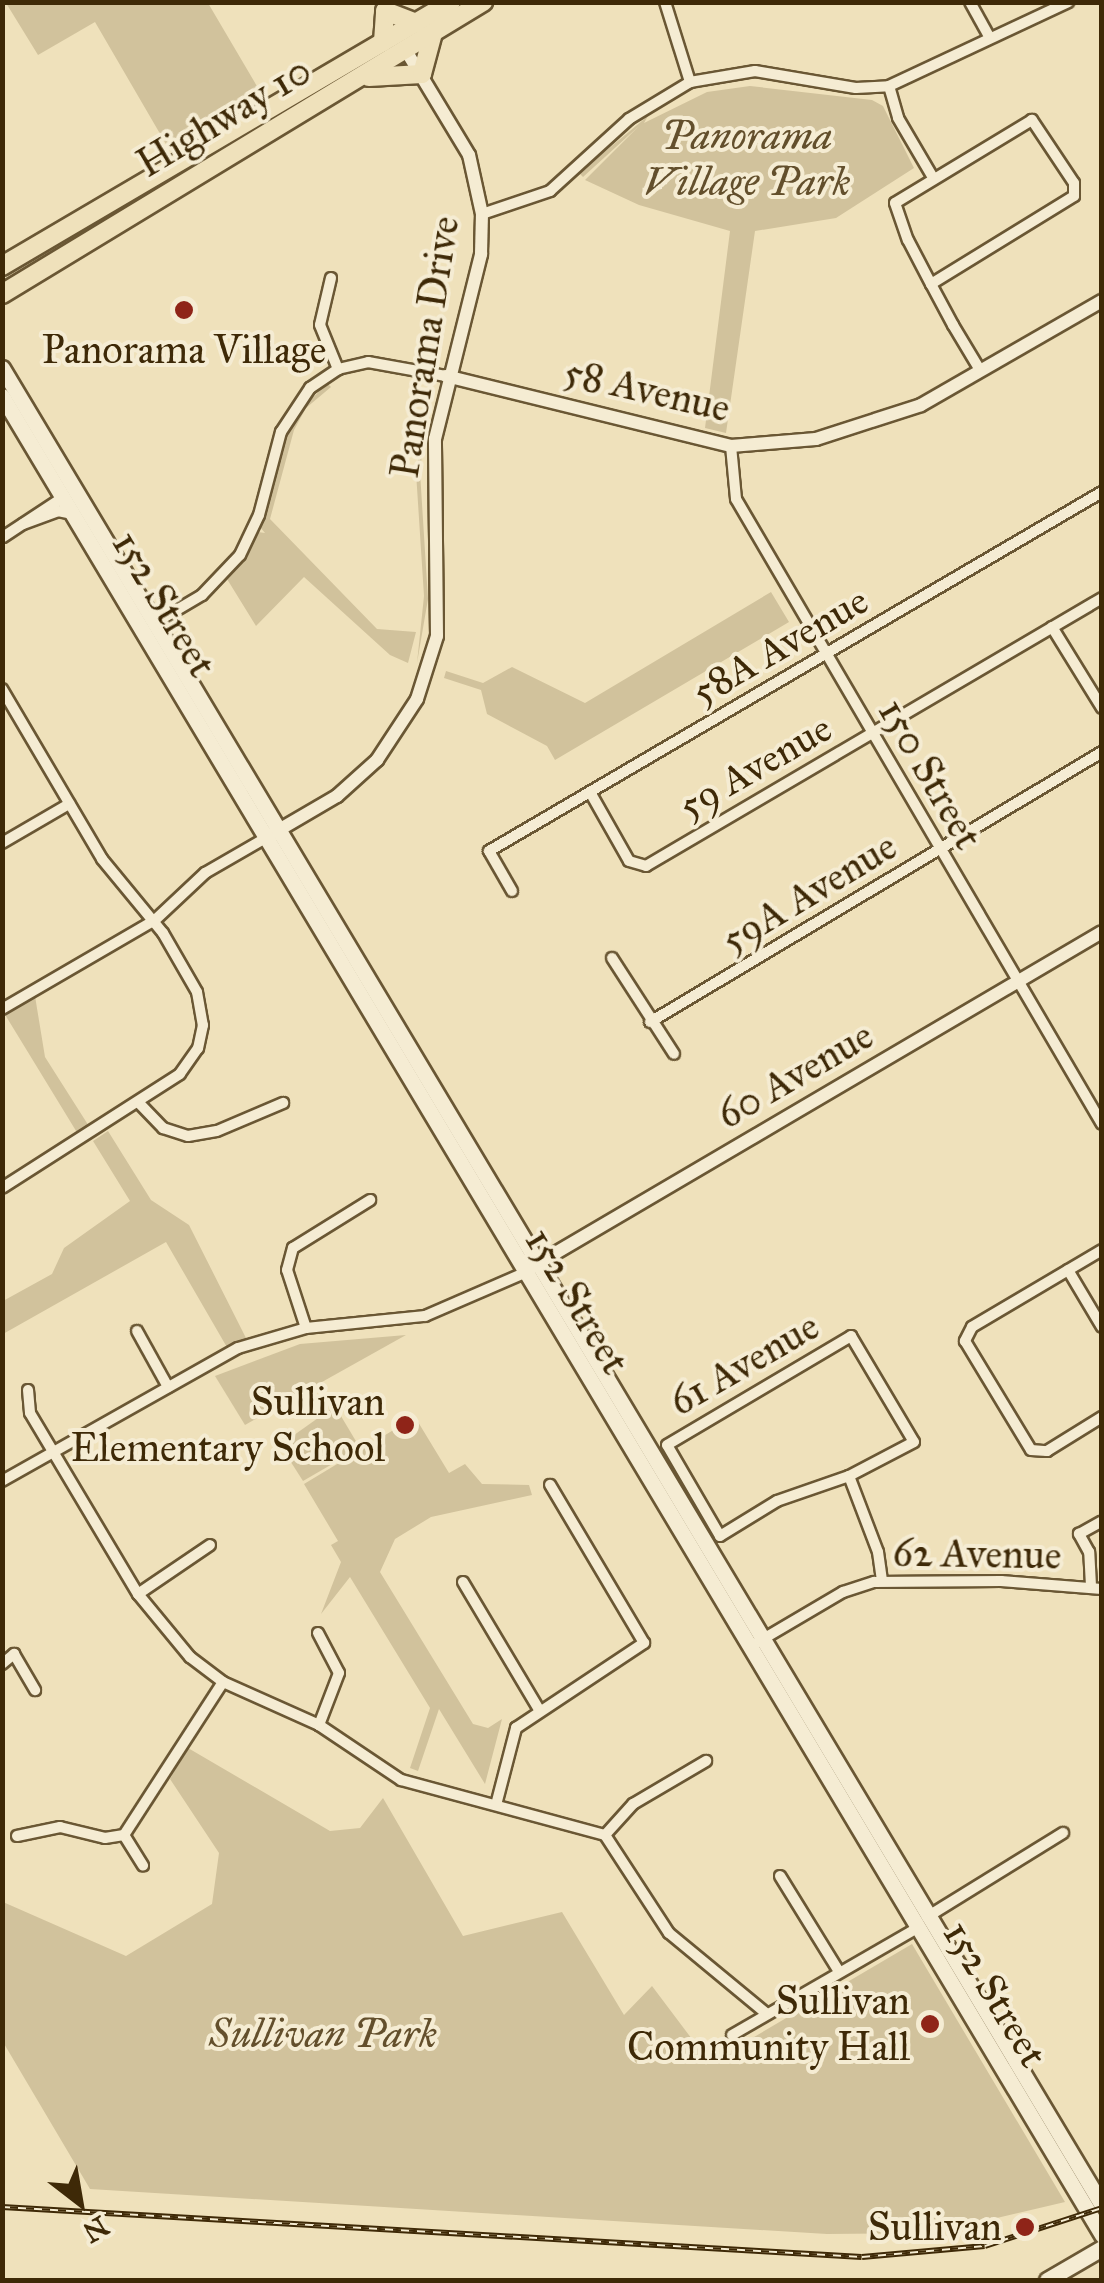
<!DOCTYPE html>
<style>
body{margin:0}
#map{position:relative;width:1104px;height:2283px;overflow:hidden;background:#efe1bb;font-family:"IM FELL Great Primer",serif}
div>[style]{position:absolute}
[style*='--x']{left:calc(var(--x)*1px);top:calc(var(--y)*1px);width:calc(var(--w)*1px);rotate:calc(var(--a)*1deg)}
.green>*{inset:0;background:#d1c29c}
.roads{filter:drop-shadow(2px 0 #6a5734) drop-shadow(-2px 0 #6a5734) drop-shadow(0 2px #6a5734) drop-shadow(0 -2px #6a5734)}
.minor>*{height:10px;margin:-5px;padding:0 5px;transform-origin:5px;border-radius:5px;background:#f5ecd3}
.tertiary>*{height:12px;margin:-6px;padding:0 6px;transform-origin:6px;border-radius:6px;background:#f5ecd3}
.secondary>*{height:15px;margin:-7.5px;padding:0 7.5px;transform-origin:7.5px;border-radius:7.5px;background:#f5ecd3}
.trunk>*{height:18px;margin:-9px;padding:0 9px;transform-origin:9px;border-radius:9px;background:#efe1bb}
.rail>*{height:6px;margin-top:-3px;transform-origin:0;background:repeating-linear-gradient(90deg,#f5ecd3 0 8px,#3e2907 0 16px);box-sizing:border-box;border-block:2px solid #3e2907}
.dots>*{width:28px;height:28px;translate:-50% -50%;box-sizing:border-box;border:5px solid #f5ecd3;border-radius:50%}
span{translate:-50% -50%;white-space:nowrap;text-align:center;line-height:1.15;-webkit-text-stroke:8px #f5ecd3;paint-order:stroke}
.street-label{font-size:40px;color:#3e2907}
.park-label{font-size:40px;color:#634f2c;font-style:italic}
.poi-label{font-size:40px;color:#3e2907}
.right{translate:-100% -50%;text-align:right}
.frame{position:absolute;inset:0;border:5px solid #3e2907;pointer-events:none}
.north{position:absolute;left:30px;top:2153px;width:100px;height:100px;-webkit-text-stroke:8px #f5ecd3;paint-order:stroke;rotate:149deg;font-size:28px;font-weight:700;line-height:40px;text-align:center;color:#3e2907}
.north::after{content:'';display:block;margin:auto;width:35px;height:45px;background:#3e2907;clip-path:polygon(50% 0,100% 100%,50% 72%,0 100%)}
</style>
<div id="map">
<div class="green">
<div style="clip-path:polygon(6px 3px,208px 3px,258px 88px,166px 144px,95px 22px,38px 55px)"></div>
<div style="clip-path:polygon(750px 86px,872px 100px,883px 106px,914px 168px,836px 218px,755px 231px,726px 433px,705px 428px,730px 231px,639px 205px,585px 180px,639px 126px,583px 177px,579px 173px,648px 116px,644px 123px,707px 92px)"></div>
<div style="clip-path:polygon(327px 383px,331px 387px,306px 408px,294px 430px,270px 519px,377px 629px,416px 632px,408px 663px,390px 655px,304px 577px,256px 626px,227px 579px,246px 559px,258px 532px,265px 533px,260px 527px,282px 445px,302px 409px)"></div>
<div style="clip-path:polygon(430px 384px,420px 472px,428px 599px,417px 663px,424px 596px,416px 472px)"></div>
<div style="clip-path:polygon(771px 592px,789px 622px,555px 760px,547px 746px,487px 714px,481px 690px,444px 678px,446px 671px,483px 683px,512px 667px,585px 703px)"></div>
<div style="clip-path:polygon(35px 996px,45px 1057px,92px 1131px,81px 1139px,4px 1013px)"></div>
<div style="clip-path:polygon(108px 1131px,151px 1200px,189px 1225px,247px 1340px,228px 1349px,166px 1242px,3px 1334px,3px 1301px,52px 1274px,64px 1248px,130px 1201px,93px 1141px)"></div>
<div style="clip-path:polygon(406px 1335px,245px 1425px,215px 1376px,300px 1344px)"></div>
<div style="clip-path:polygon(335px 1406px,360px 1448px,303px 1481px,280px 1445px)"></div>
<div style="clip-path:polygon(415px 1417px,449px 1473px,465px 1464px,482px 1484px,529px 1485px,532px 1495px,431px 1517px,395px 1539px,380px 1572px,473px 1724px,488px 1728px,502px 1719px,485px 1784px,439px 1709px,418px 1771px,410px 1768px,430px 1708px,350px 1577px,321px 1614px,341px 1562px,331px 1545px,338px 1541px,304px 1484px)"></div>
<div style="clip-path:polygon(188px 1748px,330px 1831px,360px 1828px,383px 1798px,463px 1936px,562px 1912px,624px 2015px,652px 1986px,710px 2063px,912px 1944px,1065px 2202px,933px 2233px,827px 2234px,90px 2189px,3px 2042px,3px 1902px,126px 1956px,212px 1904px,219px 1853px,170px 1779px)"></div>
</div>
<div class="roads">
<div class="minor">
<div style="--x:665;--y:2;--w:84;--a:72.6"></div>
<div style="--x:970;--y:2;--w:38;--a:61"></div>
<div style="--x:889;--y:86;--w:33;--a:74"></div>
<div style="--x:898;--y:118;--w:67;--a:59.6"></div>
<div style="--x:482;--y:214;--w:72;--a:-18.7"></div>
<div style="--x:550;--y:191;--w:107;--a:-42.3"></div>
<div style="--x:629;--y:119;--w:71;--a:-31.2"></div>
<div style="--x:690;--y:82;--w:66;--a:-9.6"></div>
<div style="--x:755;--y:71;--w:102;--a:9.6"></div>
<div style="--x:856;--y:88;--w:33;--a:-3"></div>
<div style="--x:889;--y:86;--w:198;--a:-25.1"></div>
<div style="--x:331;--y:278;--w:48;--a:103.2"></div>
<div style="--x:320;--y:325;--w:48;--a:67.8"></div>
<div style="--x:931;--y:284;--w:168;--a:-31.6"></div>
<div style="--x:1074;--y:196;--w:13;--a:-90"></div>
<div style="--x:1074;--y:183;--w:76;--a:-123.7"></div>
<div style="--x:1032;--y:120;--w:160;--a:148.8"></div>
<div style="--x:895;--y:203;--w:39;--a:71"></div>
<div style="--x:908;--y:240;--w:50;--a:62.4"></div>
<div style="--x:931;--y:284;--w:47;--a:61.8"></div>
<div style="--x:953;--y:325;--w:52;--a:59"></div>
<div style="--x:731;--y:446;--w:53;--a:84.6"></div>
<div style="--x:736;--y:499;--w:724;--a:59.65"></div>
<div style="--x:23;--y:524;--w:37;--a:-20"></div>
<div style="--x:58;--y:511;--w:14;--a:12"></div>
<div style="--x:3;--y:537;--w:71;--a:-33.5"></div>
<div style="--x:153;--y:624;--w:57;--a:-30.6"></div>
<div style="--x:202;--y:595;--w:55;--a:-46.5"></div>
<div style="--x:240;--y:555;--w:44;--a:-64.6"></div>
<div style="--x:259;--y:515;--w:86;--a:-75.2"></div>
<div style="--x:281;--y:432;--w:53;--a:-56.6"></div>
<div style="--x:310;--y:388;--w:34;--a:-34"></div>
<div style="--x:338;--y:369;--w:31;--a:-13"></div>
<div style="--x:368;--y:362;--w:79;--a:10.2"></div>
<div style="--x:1052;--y:627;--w:95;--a:58.3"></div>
<div style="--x:2;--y:689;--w:197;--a:59.5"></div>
<div style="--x:102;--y:859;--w:96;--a:50.5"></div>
<div style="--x:163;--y:933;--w:68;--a:60"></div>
<div style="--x:197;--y:992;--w:34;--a:80"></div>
<div style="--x:203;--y:1025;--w:24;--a:102"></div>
<div style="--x:198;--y:1048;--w:32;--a:125"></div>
<div style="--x:180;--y:1074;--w:211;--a:147.4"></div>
<div style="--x:590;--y:792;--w:79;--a:60.5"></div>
<div style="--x:629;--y:861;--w:18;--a:16"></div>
<div style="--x:646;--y:866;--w:529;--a:-30.44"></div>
<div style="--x:2;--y:843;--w:78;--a:-30.2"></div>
<div style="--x:512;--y:891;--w:46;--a:-119.9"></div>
<div style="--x:489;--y:851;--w:710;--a:-30.36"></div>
<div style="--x:612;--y:958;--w:114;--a:57.1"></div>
<div style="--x:2;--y:1009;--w:177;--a:-30.2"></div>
<div style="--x:155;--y:920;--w:69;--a:-43.2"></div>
<div style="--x:205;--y:873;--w:68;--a:-30"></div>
<div style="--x:650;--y:1022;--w:527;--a:-30.85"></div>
<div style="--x:139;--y:1103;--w:35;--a:46"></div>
<div style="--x:163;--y:1128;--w:26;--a:18"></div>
<div style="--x:188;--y:1136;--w:29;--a:-10"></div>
<div style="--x:217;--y:1131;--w:72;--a:-23"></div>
<div style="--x:1102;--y:1250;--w:151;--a:149.4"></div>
<div style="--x:972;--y:1327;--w:16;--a:117"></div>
<div style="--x:965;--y:1341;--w:127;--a:58.8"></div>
<div style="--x:1031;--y:1450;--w:16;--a:4"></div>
<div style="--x:1047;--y:1451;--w:65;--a:-31.7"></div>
<div style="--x:1068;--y:1270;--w:66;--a:59.2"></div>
<div style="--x:306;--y:1328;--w:61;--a:-108.1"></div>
<div style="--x:287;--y:1270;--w:23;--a:-75"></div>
<div style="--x:293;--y:1248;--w:91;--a:-31.9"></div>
<div style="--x:137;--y:1331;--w:64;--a:61"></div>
<div style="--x:851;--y:1336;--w:123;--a:59.3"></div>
<div style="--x:914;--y:1442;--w:73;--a:152.4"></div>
<div style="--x:849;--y:1476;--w:76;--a:160.9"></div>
<div style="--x:777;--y:1501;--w:67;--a:148.4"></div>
<div style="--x:720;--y:1536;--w:105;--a:-120.2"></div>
<div style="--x:667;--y:1445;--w:214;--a:-30.6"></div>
<div style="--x:28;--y:1390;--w:23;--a:85"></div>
<div style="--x:30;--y:1413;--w:211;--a:59.2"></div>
<div style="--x:138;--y:1594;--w:82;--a:50.5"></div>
<div style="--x:190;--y:1657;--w:41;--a:37.1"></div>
<div style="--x:223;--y:1682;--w:105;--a:24.1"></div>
<div style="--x:319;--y:1725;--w:99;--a:33.9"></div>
<div style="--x:401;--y:1780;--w:211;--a:15.1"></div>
<div style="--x:605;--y:1835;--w:117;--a:56.9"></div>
<div style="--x:669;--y:1933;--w:127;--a:39.6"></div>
<div style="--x:849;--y:1476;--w:81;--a:69.1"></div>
<div style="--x:878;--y:1552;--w:29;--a:82"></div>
<div style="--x:2;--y:1481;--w:271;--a:-29.4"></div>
<div style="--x:238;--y:1348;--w:71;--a:-16.4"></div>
<div style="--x:306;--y:1328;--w:120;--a:-5.8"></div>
<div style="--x:425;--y:1316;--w:106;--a:-23.4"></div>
<div style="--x:463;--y:1582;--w:150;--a:59.2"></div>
<div style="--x:1091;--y:1586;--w:34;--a:-93"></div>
<div style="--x:1089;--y:1552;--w:21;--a:-119"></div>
<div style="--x:1079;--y:1534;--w:26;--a:-29"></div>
<div style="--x:138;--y:1594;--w:87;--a:-34.2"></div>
<div style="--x:318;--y:1633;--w:45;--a:62.3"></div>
<div style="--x:339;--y:1673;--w:56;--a:111"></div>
<div style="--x:758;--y:1642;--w:99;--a:-30.5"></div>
<div style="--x:843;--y:1592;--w:33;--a:-18"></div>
<div style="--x:874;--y:1582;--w:127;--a:-0.5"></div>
<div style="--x:1001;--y:1581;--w:101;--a:4.5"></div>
<div style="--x:2;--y:1664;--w:16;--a:-40"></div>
<div style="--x:14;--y:1654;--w:42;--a:59.7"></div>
<div style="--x:496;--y:1805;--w:80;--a:-75.4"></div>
<div style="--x:516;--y:1728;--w:154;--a:-33.6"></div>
<div style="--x:644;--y:1643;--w:184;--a:-120.7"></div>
<div style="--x:124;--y:1835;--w:36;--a:58"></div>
<div style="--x:605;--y:1835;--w:42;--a:-47.9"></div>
<div style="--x:633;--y:1804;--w:85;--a:-30.5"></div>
<div style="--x:17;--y:1836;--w:44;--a:-11.8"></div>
<div style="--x:60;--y:1827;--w:46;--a:13.7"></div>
<div style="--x:105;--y:1838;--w:19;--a:-9"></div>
<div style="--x:124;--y:1835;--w:182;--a:-57.1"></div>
<div style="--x:780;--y:1876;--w:110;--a:58.3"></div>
<div style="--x:927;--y:1917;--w:160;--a:-31.7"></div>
<div style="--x:732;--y:2035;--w:216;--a:-30"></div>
</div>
<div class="tertiary">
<div style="--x:446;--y:376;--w:293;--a:13.8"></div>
<div style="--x:731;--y:446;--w:85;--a:-4.7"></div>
<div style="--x:816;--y:439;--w:110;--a:-17.9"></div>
<div style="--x:921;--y:405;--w:209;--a:-29.9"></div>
<div style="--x:272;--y:834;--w:75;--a:-30.3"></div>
<div style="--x:337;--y:796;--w:54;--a:-42"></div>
<div style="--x:377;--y:760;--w:73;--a:-56.7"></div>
<div style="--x:417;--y:699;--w:66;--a:-72.4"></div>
<div style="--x:437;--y:636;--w:197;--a:-90.6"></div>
<div style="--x:435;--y:439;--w:191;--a:-76"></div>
<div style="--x:481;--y:254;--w:40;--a:-88.6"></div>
<div style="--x:482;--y:214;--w:60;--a:-102.4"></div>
<div style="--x:469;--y:155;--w:124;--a:-121.1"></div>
<div style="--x:530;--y:1268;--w:663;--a:-30.43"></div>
</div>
<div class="secondary">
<div style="--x:2;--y:368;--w:2141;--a:59.09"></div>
<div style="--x:2;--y:396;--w:2143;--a:59.11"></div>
<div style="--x:1047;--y:2280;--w:64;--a:-30.2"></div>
</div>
<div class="trunk">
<div style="--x:383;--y:42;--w:31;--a:-86"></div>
<div style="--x:385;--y:11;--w:34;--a:21"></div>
<div style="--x:369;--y:77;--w:53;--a:-3.2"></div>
<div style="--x:422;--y:74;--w:42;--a:-75"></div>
<div style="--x:2;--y:266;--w:521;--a:-30.45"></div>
<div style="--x:2;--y:294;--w:563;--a:-31.26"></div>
</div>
</div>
<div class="rail">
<div style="--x:2;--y:2207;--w:861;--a:3.33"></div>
<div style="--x:862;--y:2257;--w:123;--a:-5.1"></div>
<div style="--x:985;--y:2246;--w:123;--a:-18"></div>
</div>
<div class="dots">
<div style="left:184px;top:310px;background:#8f2418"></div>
<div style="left:405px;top:1425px;background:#8f2418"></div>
<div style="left:930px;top:2024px;background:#8f2418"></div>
<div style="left:1025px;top:2227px;background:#8f2418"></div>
</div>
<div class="street-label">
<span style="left:224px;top:117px;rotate:-31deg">Highway 10</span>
<span style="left:425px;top:347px;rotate:-81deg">Panorama Drive</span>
<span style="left:647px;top:390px;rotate:13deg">58 Avenue</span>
<span style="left:164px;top:604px;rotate:59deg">152 Street</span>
<span style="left:780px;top:646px;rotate:-30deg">58A Avenue</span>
<span style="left:755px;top:767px;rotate:-30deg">59 Avenue</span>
<span style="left:930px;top:774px;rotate:60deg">150 Street</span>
<span style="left:809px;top:893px;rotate:-31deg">59A Avenue</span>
<span style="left:795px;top:1075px;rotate:-30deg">60 Avenue</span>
<span style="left:577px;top:1301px;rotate:59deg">152 Street</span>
<span style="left:744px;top:1364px;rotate:-30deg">61 Avenue</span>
<span style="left:977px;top:1554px;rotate:1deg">62 Avenue</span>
<span style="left:995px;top:1994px;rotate:59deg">152 Street</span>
</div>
<div class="park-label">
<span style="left:747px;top:159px">Panorama<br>Village Park</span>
<span style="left:323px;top:2034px">Sullivan Park</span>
</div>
<div class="poi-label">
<span style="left:184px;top:350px">Panorama Village</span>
<span class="right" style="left:385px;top:1425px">Sullivan<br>Elementary School</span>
<span class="right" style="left:910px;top:2024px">Sullivan<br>Community Hall</span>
<span class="right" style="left:1002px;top:2227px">Sullivan</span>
</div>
<div class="frame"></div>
<div class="north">N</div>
</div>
